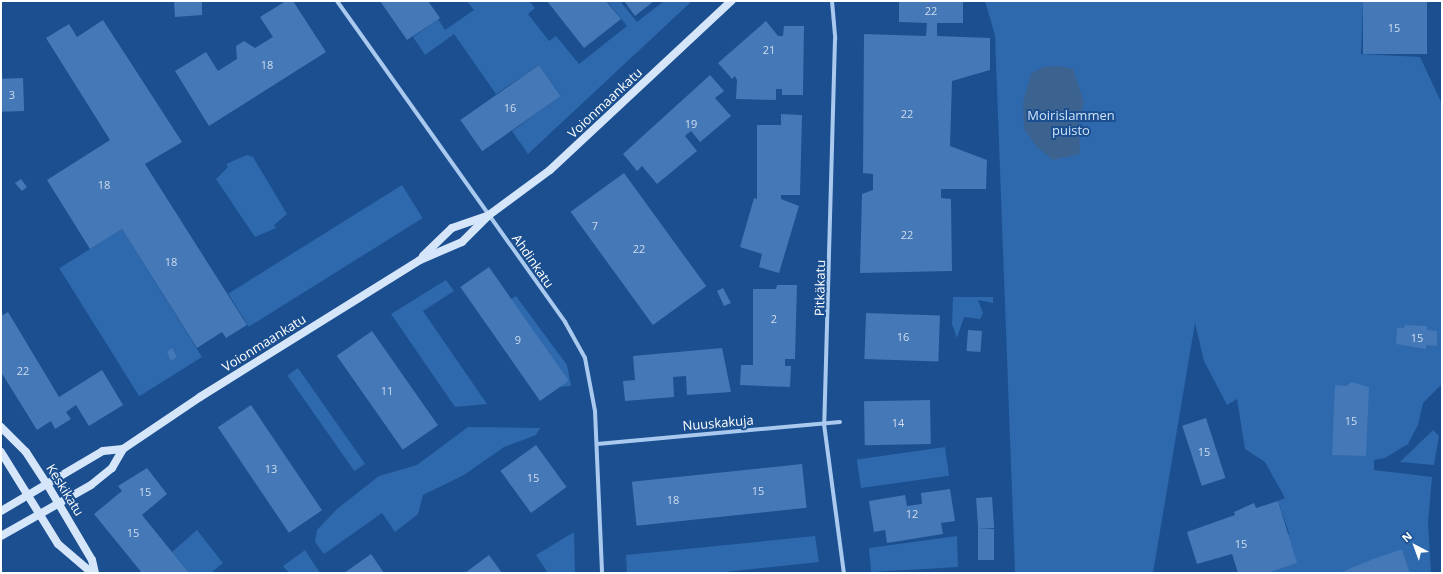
<!DOCTYPE html>
<meta charset="utf-8">
<style>
body{margin:0}
#map{position:relative;width:1443px;height:574px;overflow:hidden;background:#1b4f8f;font-family:"Open Sans",sans-serif}
div>[style]{position:absolute}
[style*='--x']{left:calc(var(--x)*1px);top:calc(var(--y)*1px);width:calc(var(--w)*1px);rotate:calc(var(--a)*1deg)}
.green>*{inset:0;background:#2e69ad;transform-origin:0 0}
.water>*{inset:0;background:#3c6290}
.building>*{inset:0;background:#4478b7;transform-origin:0 0}
.street>*{height:4px;margin:-2px;padding:0 2px;transform-origin:2px;border-radius:2px;background:#a9c9ee}
.secondary>*{height:8px;margin:-4px;padding:0 4px;transform-origin:4px;border-radius:4px;background:#d6e6fa}
span{translate:-50% -50%;white-space:nowrap;text-align:center;line-height:1.15;-webkit-text-stroke:4px #1b4f8f;paint-order:stroke}
.number-label{font-size:11px;color:#d0dded}
.number-label span{-webkit-text-stroke-width:0}
.street-label{font-size:13px;color:#fff}
.park-label{font-size:13px;color:#cfe3fa}
.frame{position:absolute;inset:0;border:2px solid #fff;pointer-events:none}
.north{position:absolute;left:1395px;top:526px;width:40px;height:40px;-webkit-text-stroke:3px #1b4f8f;paint-order:stroke;rotate:319deg;font-size:11px;font-weight:700;line-height:16px;text-align:center;color:#fff}
.north::after{content:'';display:block;margin:auto;width:14px;height:18px;background:#fff;clip-path:polygon(50% 0,100% 100%,50% 72%,0 100%)}
</style>
<div id="map">
<div class="green">
<div style="clip-path:polygon(467px 1px,529px 1px,535px 8px,528px 14px,549px 41px,556px 36px,579px 64px,627px 26px,607px 1px,620px 1px,637px 22px,664px 1px,692px 1px,528px 154px,512px 131px,561px 96px,539px 65px,496px 94px,454px 34px,425px 55px,413px 37px,438px 19px,445px 30px,474px 10px)"></div>
<div style="clip-path:polygon(985px 1px,1363px 1px,1361px 54px,1420px 57px,1442px 104px,1442px 384px,1423px 403px,1418px 425px,1408px 444px,1385px 458px,1374px 460px,1374px 470px,1432px 477px,1428px 522px,1431px 573px,1410px 573px,1402px 549px,1339px 573px,1267px 573px,1289px 533px,1278px 501px,1285px 498px,1265px 462px,1245px 449px,1237px 399px,1227px 405px,1204px 361px,1195px 323px,1153px 573px,1015px 573px,995px 35px)"></div>
<div style="clip-path:polygon(247px 155px,253px 157px,287px 214px,274px 225px,276px 228px,255px 237px,216px 179px,228px 167px,226px 164px)"></div>
<div style="left:402px;top:185px;width:39px;height:205px;rotate:58deg"></div>
<div style="left:122px;top:229px;width:151px;height:74px;rotate:58deg"></div>
<div style="clip-path:polygon(446px 280px,454px 291px,423px 311px,487px 404px,455px 407px,391px 314px)"></div>
<div style="clip-path:polygon(516px 296px,567px 365px,571px 386px,559px 387px,568px 381px,511px 299px)"></div>
<div style="clip-path:polygon(953px 297px,993px 297px,993px 303px,978px 300px,983px 313px,980px 319px,964px 317px,957px 338px,952px 324px)"></div>
<div style="left:298px;top:368px;width:117px;height:13px;rotate:55deg"></div>
<div style="clip-path:polygon(468px 427px,540px 428px,536px 435px,504px 447px,464px 475px,423px 495px,418px 514px,395px 532px,382px 513px,324px 554px,315px 542px,317px 530px,337px 509px,379px 476px,417px 465px)"></div>
<div style="clip-path:polygon(1433px 430px,1439px 436px,1434px 465px,1400px 462px)"></div>
<div style="left:945px;top:447px;width:29px;height:89px;rotate:82deg"></div>
<div style="clip-path:polygon(197px 530px,223px 563px,211px 573px,189px 573px,172px 552px)"></div>
<div style="clip-path:polygon(574px 532px,575px 573px,548px 573px,536px 555px)"></div>
<div style="clip-path:polygon(815px 536px,819px 562px,716px 573px,627px 573px,626px 555px)"></div>
<div style="clip-path:polygon(957px 536px,958px 567px,871px 572px,869px 548px)"></div>
<div style="clip-path:polygon(305px 550px,320px 573px,289px 573px,283px 566px)"></div>
</div>
<div class="water">
<div style="clip-path:polygon(1058px 66px,1073px 69px,1084px 102px,1079px 122px,1080px 154px,1053px 160px,1037px 147px,1024px 129px,1023px 103px,1031px 74px,1043px 67px)"></div>
</div>
<div class="building">
<div style="clip-path:polygon(174px 1px,202px 1px,202px 15px,175px 17px)"></div>
<div style="clip-path:polygon(286px 1px,293px 1px,326px 52px,209px 126px,175px 71px,206px 52px,218px 71px,237px 59px,236px 46px,244px 41px,255px 48px,273px 37px,260px 17px)"></div>
<div style="clip-path:polygon(380px 1px,428px 1px,440px 18px,407px 40px)"></div>
<div style="clip-path:polygon(547px 1px,606px 1px,621px 19px,584px 48px)"></div>
<div style="clip-path:polygon(624px 1px,654px 1px,635px 16px)"></div>
<div style="clip-path:polygon(899px 1px,963px 1px,963px 23px,937px 23px,937px 36px,990px 38px,990px 70px,952px 81px,950px 146px,987px 160px,986px 189px,941px 189px,941px 198px,951px 199px,952px 271px,860px 273px,862px 194px,873px 190px,873px 174px,863px 173px,864px 34px,926px 36px,927px 23px,899px 22px)"></div>
<div style="left:1363px;top:1px;width:64px;height:53px"></div>
<div style="clip-path:polygon(103px 20px,182px 142px,145px 164px,247px 325px,226px 338px,222px 332px,197px 348px,122px 229px,90px 249px,47px 180px,110px 140px,46px 38px,69px 24px,77px 37px)"></div>
<div style="clip-path:polygon(766px 21px,778px 36px,783px 36px,784px 26px,804px 26px,803px 95px,782px 95px,782px 89px,776px 89px,776px 100px,736px 99px,737px 80px,735px 76px,732px 79px,718px 63px)"></div>
<div style="left:539px;top:65px;width:38px;height:96px;rotate:55deg"></div>
<div style="clip-path:polygon(710px 75px,724px 91px,715px 98px,731px 116px,700px 142px,691px 131px,685px 136px,697px 151px,657px 184px,642px 166px,637px 171px,623px 154px)"></div>
<div style="left:23px;top:78px;width:33px;height:22px;rotate:88deg"></div>
<div style="clip-path:polygon(781px 114px,802px 115px,800px 195px,781px 195px,781px 199px,799px 206px,779px 273px,759px 267px,762px 254px,740px 247px,754px 198px,757px 199px,757px 125px,781px 125px)"></div>
<div style="left:624px;top:173px;width:140px;height:66px;rotate:54deg"></div>
<div style="clip-path:polygon(21px 179px,27px 187px,22px 191px,15px 183px)"></div>
<div style="left:489px;top:267px;width:139px;height:35px;rotate:55deg"></div>
<div style="clip-path:polygon(777px 285px,797px 285px,795px 359px,785px 359px,785px 366px,791px 366px,790px 387px,740px 385px,741px 365px,753px 365px,753px 289px,776px 289px)"></div>
<div style="clip-path:polygon(723px 288px,731px 303px,724px 306px,717px 291px)"></div>
<div style="clip-path:polygon(8px 312px,59px 397px,102px 370px,123px 405px,89px 426px,76px 405px,66px 412px,71px 419px,55px 429px,51px 421px,37px 430px,1px 372px,1px 316px)"></div>
<div style="left:866px;top:313px;width:74px;height:46px;rotate:2deg"></div>
<div style="clip-path:polygon(1405px 325px,1427px 326px,1427px 330px,1437px 331px,1437px 346px,1426px 345px,1426px 349px,1396px 344px,1397px 328px,1404px 328px)"></div>
<div style="left:968px;top:330px;width:14px;height:21px;rotate:4deg"></div>
<div style="left:372px;top:331px;width:115px;height:43px;rotate:55deg"></div>
<div style="clip-path:polygon(172px 348px,177px 357px,171px 361px,167px 352px)"></div>
<div style="clip-path:polygon(722px 348px,731px 392px,687px 395px,686px 376px,673px 377px,674px 397px,625px 401px,623px 381px,635px 380px,633px 356px)"></div>
<div style="clip-path:polygon(1351px 382px,1369px 387px,1366px 456px,1332px 455px,1335px 385px,1347px 386px)"></div>
<div style="left:930px;top:400px;width:44px;height:66px;rotate:89deg"></div>
<div style="left:251px;top:405px;width:127px;height:40px;rotate:56deg"></div>
<div style="left:1206px;top:418px;width:63px;height:25px;rotate:72deg"></div>
<div style="left:536px;top:445px;width:52px;height:44px;rotate:54deg"></div>
<div style="left:802px;top:464px;width:44px;height:171px;rotate:84deg"></div>
<div style="clip-path:polygon(147px 468px,167px 494px,142px 515px,189px 573px,142px 573px,94px 514px,122px 491px,118px 486px)"></div>
<div style="clip-path:polygon(950px 489px,955px 521px,941px 523px,943px 534px,887px 543px,885px 530px,874px 532px,869px 501px,905px 495px,907px 506px,922px 504px,921px 493px)"></div>
<div style="left:992px;top:497px;width:31px;height:16px;rotate:86deg"></div>
<div style="clip-path:polygon(1278px 501px,1297px 563px,1267px 573px,1238px 573px,1232px 554px,1197px 564px,1187px 532px,1235px 515px,1234px 512px,1254px 503px,1256px 508px)"></div>
<div style="left:978px;top:529px;width:16px;height:31px"></div>
<div style="clip-path:polygon(1402px 549px,1410px 573px,1339px 573px,1373px 559px)"></div>
<div style="clip-path:polygon(371px 554px,384px 573px,344px 573px)"></div>
<div style="clip-path:polygon(489px 555px,502px 573px,465px 573px)"></div>
</div>
<div class="street">
<div style="--x:337;--y:1;--w:394;--a:54.6"></div>
<div style="--x:565;--y:322;--w:41;--a:60.9"></div>
<div style="--x:585;--y:358;--w:54;--a:79.3"></div>
<div style="--x:595;--y:411;--w:162;--a:87.5"></div>
<div style="--x:832;--y:1;--w:38;--a:85"></div>
<div style="--x:835;--y:39;--w:385;--a:91.6"></div>
<div style="--x:824;--y:424;--w:150;--a:82.4"></div>
<div style="--x:597;--y:444;--w:244;--a:-5.2"></div>
</div>
<div class="secondary">
<div style="--x:423;--y:256;--w:40;--a:-44"></div>
<div style="--x:452;--y:228;--w:36;--a:-19"></div>
<div style="--x:1;--y:427;--w:35;--a:45"></div>
<div style="--x:26;--y:452;--w:38;--a:57"></div>
<div style="--x:47;--y:484;--w:88;--a:59.4"></div>
<div style="--x:92;--y:560;--w:13;--a:77"></div>
<div style="--x:1;--y:452;--w:108;--a:58.2"></div>
<div style="--x:58;--y:544;--w:45;--a:40.5"></div>
<div style="--x:1;--y:511;--w:118;--a:-30.5"></div>
<div style="--x:103;--y:451;--w:20;--a:-6"></div>
<div style="--x:1;--y:536;--w:103;--a:-29.5"></div>
<div style="--x:91;--y:485;--w:27;--a:-39"></div>
<div style="--x:112;--y:468;--w:22;--a:-60"></div>
<div style="--x:123;--y:449;--w:93;--a:-34"></div>
<div style="--x:200;--y:397;--w:259;--a:-31.9"></div>
<div style="--x:420;--y:260;--w:46;--a:-23.2"></div>
<div style="--x:462;--y:242;--w:38;--a:-45"></div>
<div style="--x:489;--y:215;--w:76;--a:-36.4"></div>
<div style="--x:550;--y:170;--w:248;--a:-43"></div>
</div>
<div class="number-label">
<span style="left:931px;top:11px">22</span>
<span style="left:1394px;top:28px">15</span>
<span style="left:769px;top:50px">21</span>
<span style="left:267px;top:65px">18</span>
<span style="left:12px;top:95px">3</span>
<span style="left:510px;top:108px">16</span>
<span style="left:907px;top:114px">22</span>
<span style="left:691px;top:124px">19</span>
<span style="left:104px;top:185px">18</span>
<span style="left:595px;top:226px">7</span>
<span style="left:907px;top:235px">22</span>
<span style="left:639px;top:249px">22</span>
<span style="left:171px;top:262px">18</span>
<span style="left:774px;top:319px">2</span>
<span style="left:903px;top:337px">16</span>
<span style="left:1417px;top:338px">15</span>
<span style="left:518px;top:340px">9</span>
<span style="left:23px;top:371px">22</span>
<span style="left:387px;top:391px">11</span>
<span style="left:1351px;top:421px">15</span>
<span style="left:898px;top:423px">14</span>
<span style="left:1204px;top:452px">15</span>
<span style="left:271px;top:469px">13</span>
<span style="left:533px;top:478px">15</span>
<span style="left:758px;top:491px">15</span>
<span style="left:145px;top:492px">15</span>
<span style="left:673px;top:500px">18</span>
<span style="left:912px;top:514px">12</span>
<span style="left:133px;top:533px">15</span>
<span style="left:1241px;top:544px">15</span>
</div>
<div class="street-label">
<span style="left:605px;top:103px;rotate:-43deg">Voionmaankatu</span>
<span style="left:533px;top:261px;rotate:55deg">Ahdinkatu</span>
<span style="left:820px;top:288px;rotate:-89deg">Pitkäkatu</span>
<span style="left:264px;top:343px;rotate:-32deg">Voionmaankatu</span>
<span style="left:718px;top:423px;rotate:-5deg">Nuuskakuja</span>
<span style="left:65px;top:490px;rotate:58deg">Keskikatu</span>
</div>
<div class="park-label">
<span style="left:1071px;top:123px">Moirislammen<br>puisto</span>
</div>
<div class="frame"></div>
<div class="north">N</div>
</div>
